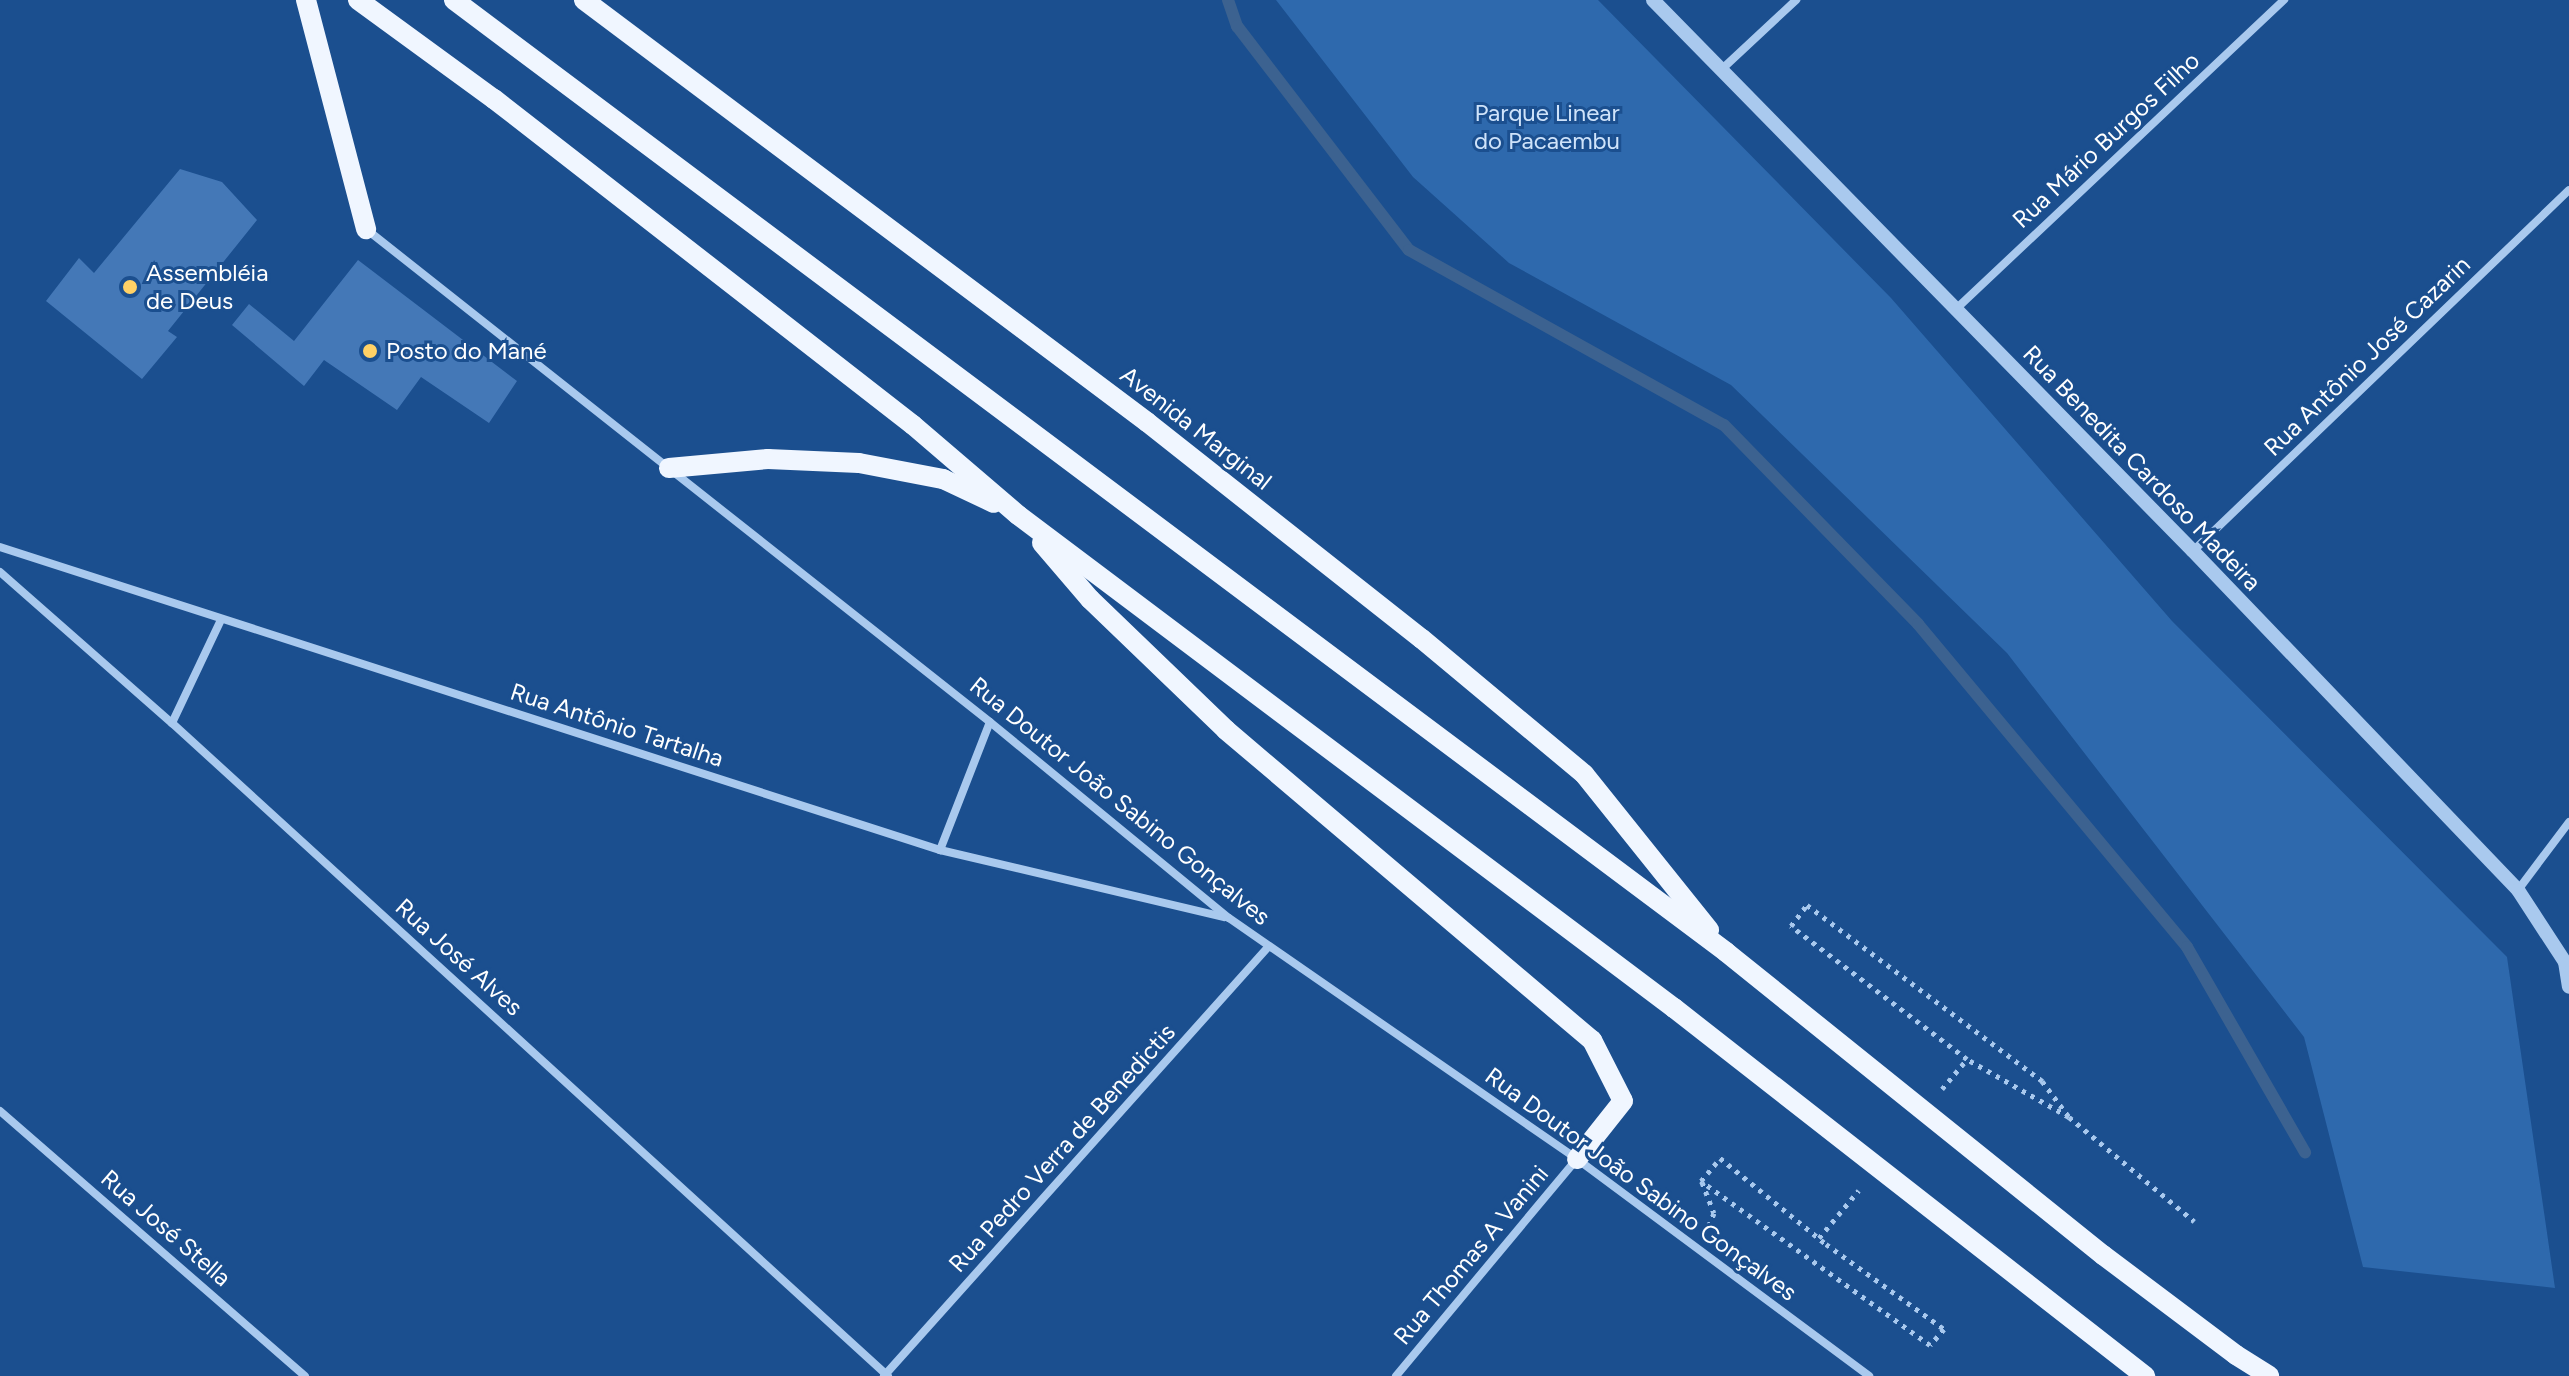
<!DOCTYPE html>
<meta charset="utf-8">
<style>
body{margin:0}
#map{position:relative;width:2569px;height:1376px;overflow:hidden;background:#1b4f8f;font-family:Figtree,sans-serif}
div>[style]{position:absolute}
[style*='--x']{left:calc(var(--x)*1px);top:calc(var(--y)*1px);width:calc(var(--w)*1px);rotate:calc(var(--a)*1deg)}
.green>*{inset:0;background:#2e69ad}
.stream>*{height:12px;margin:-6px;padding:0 6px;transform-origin:6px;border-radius:6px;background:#3c6290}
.building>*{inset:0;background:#4478b7}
.path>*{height:5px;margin-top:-2.5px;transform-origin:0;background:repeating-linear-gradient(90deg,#a9c9ee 0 4px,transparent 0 10px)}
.minor>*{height:8px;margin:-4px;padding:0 4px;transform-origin:4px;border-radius:4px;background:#a9c9ee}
.tertiary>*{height:14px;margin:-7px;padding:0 7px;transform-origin:7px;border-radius:7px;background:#a9c9ee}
.primary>*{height:20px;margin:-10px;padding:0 10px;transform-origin:10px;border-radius:10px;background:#f0f6ff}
.dots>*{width:22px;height:22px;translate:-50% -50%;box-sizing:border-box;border:4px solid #1b4f8f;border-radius:50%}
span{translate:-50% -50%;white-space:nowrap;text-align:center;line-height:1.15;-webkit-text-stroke:6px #1b4f8f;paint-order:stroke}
.park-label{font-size:24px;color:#cfe3fa}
.street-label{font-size:24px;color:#fff}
.poi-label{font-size:24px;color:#fff}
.left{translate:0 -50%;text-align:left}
</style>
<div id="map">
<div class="green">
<div style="clip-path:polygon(1276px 0,1598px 0,1891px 298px,2172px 621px,2507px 957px,2555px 1288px,2363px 1267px,2304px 1037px,2007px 653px,1731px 385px,1509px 263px,1413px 177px)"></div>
</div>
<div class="stream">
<div style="--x:1228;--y:0;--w:28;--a:71"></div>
<div style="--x:1237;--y:26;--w:282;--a:52.5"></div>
<div style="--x:1409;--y:250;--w:360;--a:29.1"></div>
<div style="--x:1724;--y:425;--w:278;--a:45.7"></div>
<div style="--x:1918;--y:624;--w:420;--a:50.2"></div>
<div style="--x:2187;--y:947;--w:237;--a:60.1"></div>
</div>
<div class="building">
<div style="clip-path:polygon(180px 169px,222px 182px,257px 220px,168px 331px,177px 337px,142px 379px,46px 301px,79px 258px,94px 273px)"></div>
<div style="clip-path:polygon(358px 260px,517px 381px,489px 423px,421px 377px,397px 410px,324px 360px,304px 386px,232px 325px,249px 304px,294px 341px)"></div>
</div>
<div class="path">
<div style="--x:1942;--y:1089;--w:39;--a:-50"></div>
<div style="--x:2069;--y:1117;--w:117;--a:-150.4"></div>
<div style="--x:1967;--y:1059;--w:221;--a:-142.9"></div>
<div style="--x:1791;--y:926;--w:26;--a:-53"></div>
<div style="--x:1807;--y:905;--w:294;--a:36.8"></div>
<div style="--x:2042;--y:1081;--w:45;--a:53.1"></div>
<div style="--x:2069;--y:1117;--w:163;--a:39.8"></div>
<div style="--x:1720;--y:1158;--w:136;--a:39.1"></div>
<div style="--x:1826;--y:1244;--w:145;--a:35.8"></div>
<div style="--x:1944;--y:1329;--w:21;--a:131"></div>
<div style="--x:1930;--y:1345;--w:282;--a:-144.4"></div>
<div style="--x:1701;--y:1181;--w:30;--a:-50"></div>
<div style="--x:1702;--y:1182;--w:33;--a:69"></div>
<div style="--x:1714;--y:1213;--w:13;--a:113"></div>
<div style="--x:1819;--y:1238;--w:62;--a:-50.2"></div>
</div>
<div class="minor">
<div style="--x:1721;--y:70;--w:103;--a:-43"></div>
<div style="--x:366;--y:229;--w:795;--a:38.31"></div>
<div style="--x:990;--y:722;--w:309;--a:39.4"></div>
<div style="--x:1229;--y:918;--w:423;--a:34.7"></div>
<div style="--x:1577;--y:1159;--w:364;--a:36.6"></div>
<div style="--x:1956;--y:309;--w:451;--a:-43.3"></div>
<div style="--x:0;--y:547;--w:988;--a:17.87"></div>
<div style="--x:940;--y:850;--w:292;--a:13.3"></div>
<div style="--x:2193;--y:551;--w:521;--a:-43.83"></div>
<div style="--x:0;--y:572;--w:229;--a:41.3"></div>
<div style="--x:172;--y:723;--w:969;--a:42.37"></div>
<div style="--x:172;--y:723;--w:114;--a:-64.6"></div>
<div style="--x:940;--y:850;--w:137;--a:-68.7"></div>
<div style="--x:2518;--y:890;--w:85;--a:-53.1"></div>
<div style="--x:0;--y:1111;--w:404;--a:41"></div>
<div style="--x:884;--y:1376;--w:577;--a:-48.16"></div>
<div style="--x:1396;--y:1376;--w:283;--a:-50.2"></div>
</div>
<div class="tertiary">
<div style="--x:1653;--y:0;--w:771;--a:45.58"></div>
<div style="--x:2193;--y:551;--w:470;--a:46.2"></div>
<div style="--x:2518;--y:890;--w:86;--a:56.9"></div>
<div style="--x:2565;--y:962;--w:25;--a:81"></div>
</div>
<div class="primary">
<div style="--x:306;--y:0;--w:237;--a:75.3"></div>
<div style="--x:358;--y:0;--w:168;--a:36.1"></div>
<div style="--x:494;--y:99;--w:531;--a:37.88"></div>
<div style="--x:913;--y:425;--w:138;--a:40.6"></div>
<div style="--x:1018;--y:515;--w:821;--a:36.93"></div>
<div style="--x:1674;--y:1008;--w:598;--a:38"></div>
<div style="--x:454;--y:0;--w:1589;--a:36.81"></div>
<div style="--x:1726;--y:952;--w:484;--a:38.8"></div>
<div style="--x:2103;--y:1255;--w:166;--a:36.9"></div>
<div style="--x:2236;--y:1355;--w:39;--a:32"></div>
<div style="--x:584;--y:0;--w:704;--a:36.85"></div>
<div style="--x:1147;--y:422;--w:350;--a:38.3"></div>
<div style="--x:1422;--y:639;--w:211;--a:39.8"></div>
<div style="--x:1584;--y:774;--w:200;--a:51.3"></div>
<div style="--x:669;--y:468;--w:99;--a:-5.2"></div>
<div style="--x:768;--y:459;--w:91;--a:2.5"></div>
<div style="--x:859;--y:463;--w:86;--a:10.8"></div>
<div style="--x:943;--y:479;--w:56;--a:25.2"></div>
<div style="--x:1042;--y:543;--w:74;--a:49.4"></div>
<div style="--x:1090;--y:599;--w:189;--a:43.9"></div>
<div style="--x:1226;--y:730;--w:480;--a:40.3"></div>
<div style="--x:1592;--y:1040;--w:68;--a:63.1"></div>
<div style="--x:1623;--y:1101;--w:74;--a:128.4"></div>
</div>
<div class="dots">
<div style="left:130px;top:287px;background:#ffd166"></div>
<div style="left:370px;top:351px;background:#ffd166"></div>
</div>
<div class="park-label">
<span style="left:1547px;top:127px">Parque Linear<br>do Pacaembu</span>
</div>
<div class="street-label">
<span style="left:2106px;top:140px;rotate:-43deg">Rua Mário Burgos Filho</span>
<span style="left:2367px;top:356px;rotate:-44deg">Rua Antônio José Cazarin</span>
<span style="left:1196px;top:428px;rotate:38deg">Avenida Marginal</span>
<span style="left:2142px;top:468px;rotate:46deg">Rua Benedita Cardoso Madeira</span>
<span style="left:617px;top:725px;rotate:18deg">Rua Antônio Tartalha</span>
<span style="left:1120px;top:801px;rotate:39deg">Rua Doutor João Sabino Gonçalves</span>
<span style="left:459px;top:957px;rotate:42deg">Rua José Alves</span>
<span style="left:1062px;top:1148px;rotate:-48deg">Rua Pedro Verra de Benedictis</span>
<span style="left:1641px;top:1184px;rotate:36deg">Rua Doutor João Sabino Gonçalves</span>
<span style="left:166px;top:1228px;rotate:41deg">Rua José Stella</span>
<span style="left:1471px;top:1255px;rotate:-50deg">Rua Thomas A Vanini</span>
</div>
<div class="poi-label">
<span class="left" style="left:146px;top:287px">Assembléia<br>de Deus</span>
<span class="left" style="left:386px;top:351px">Posto do Mané</span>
</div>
</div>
